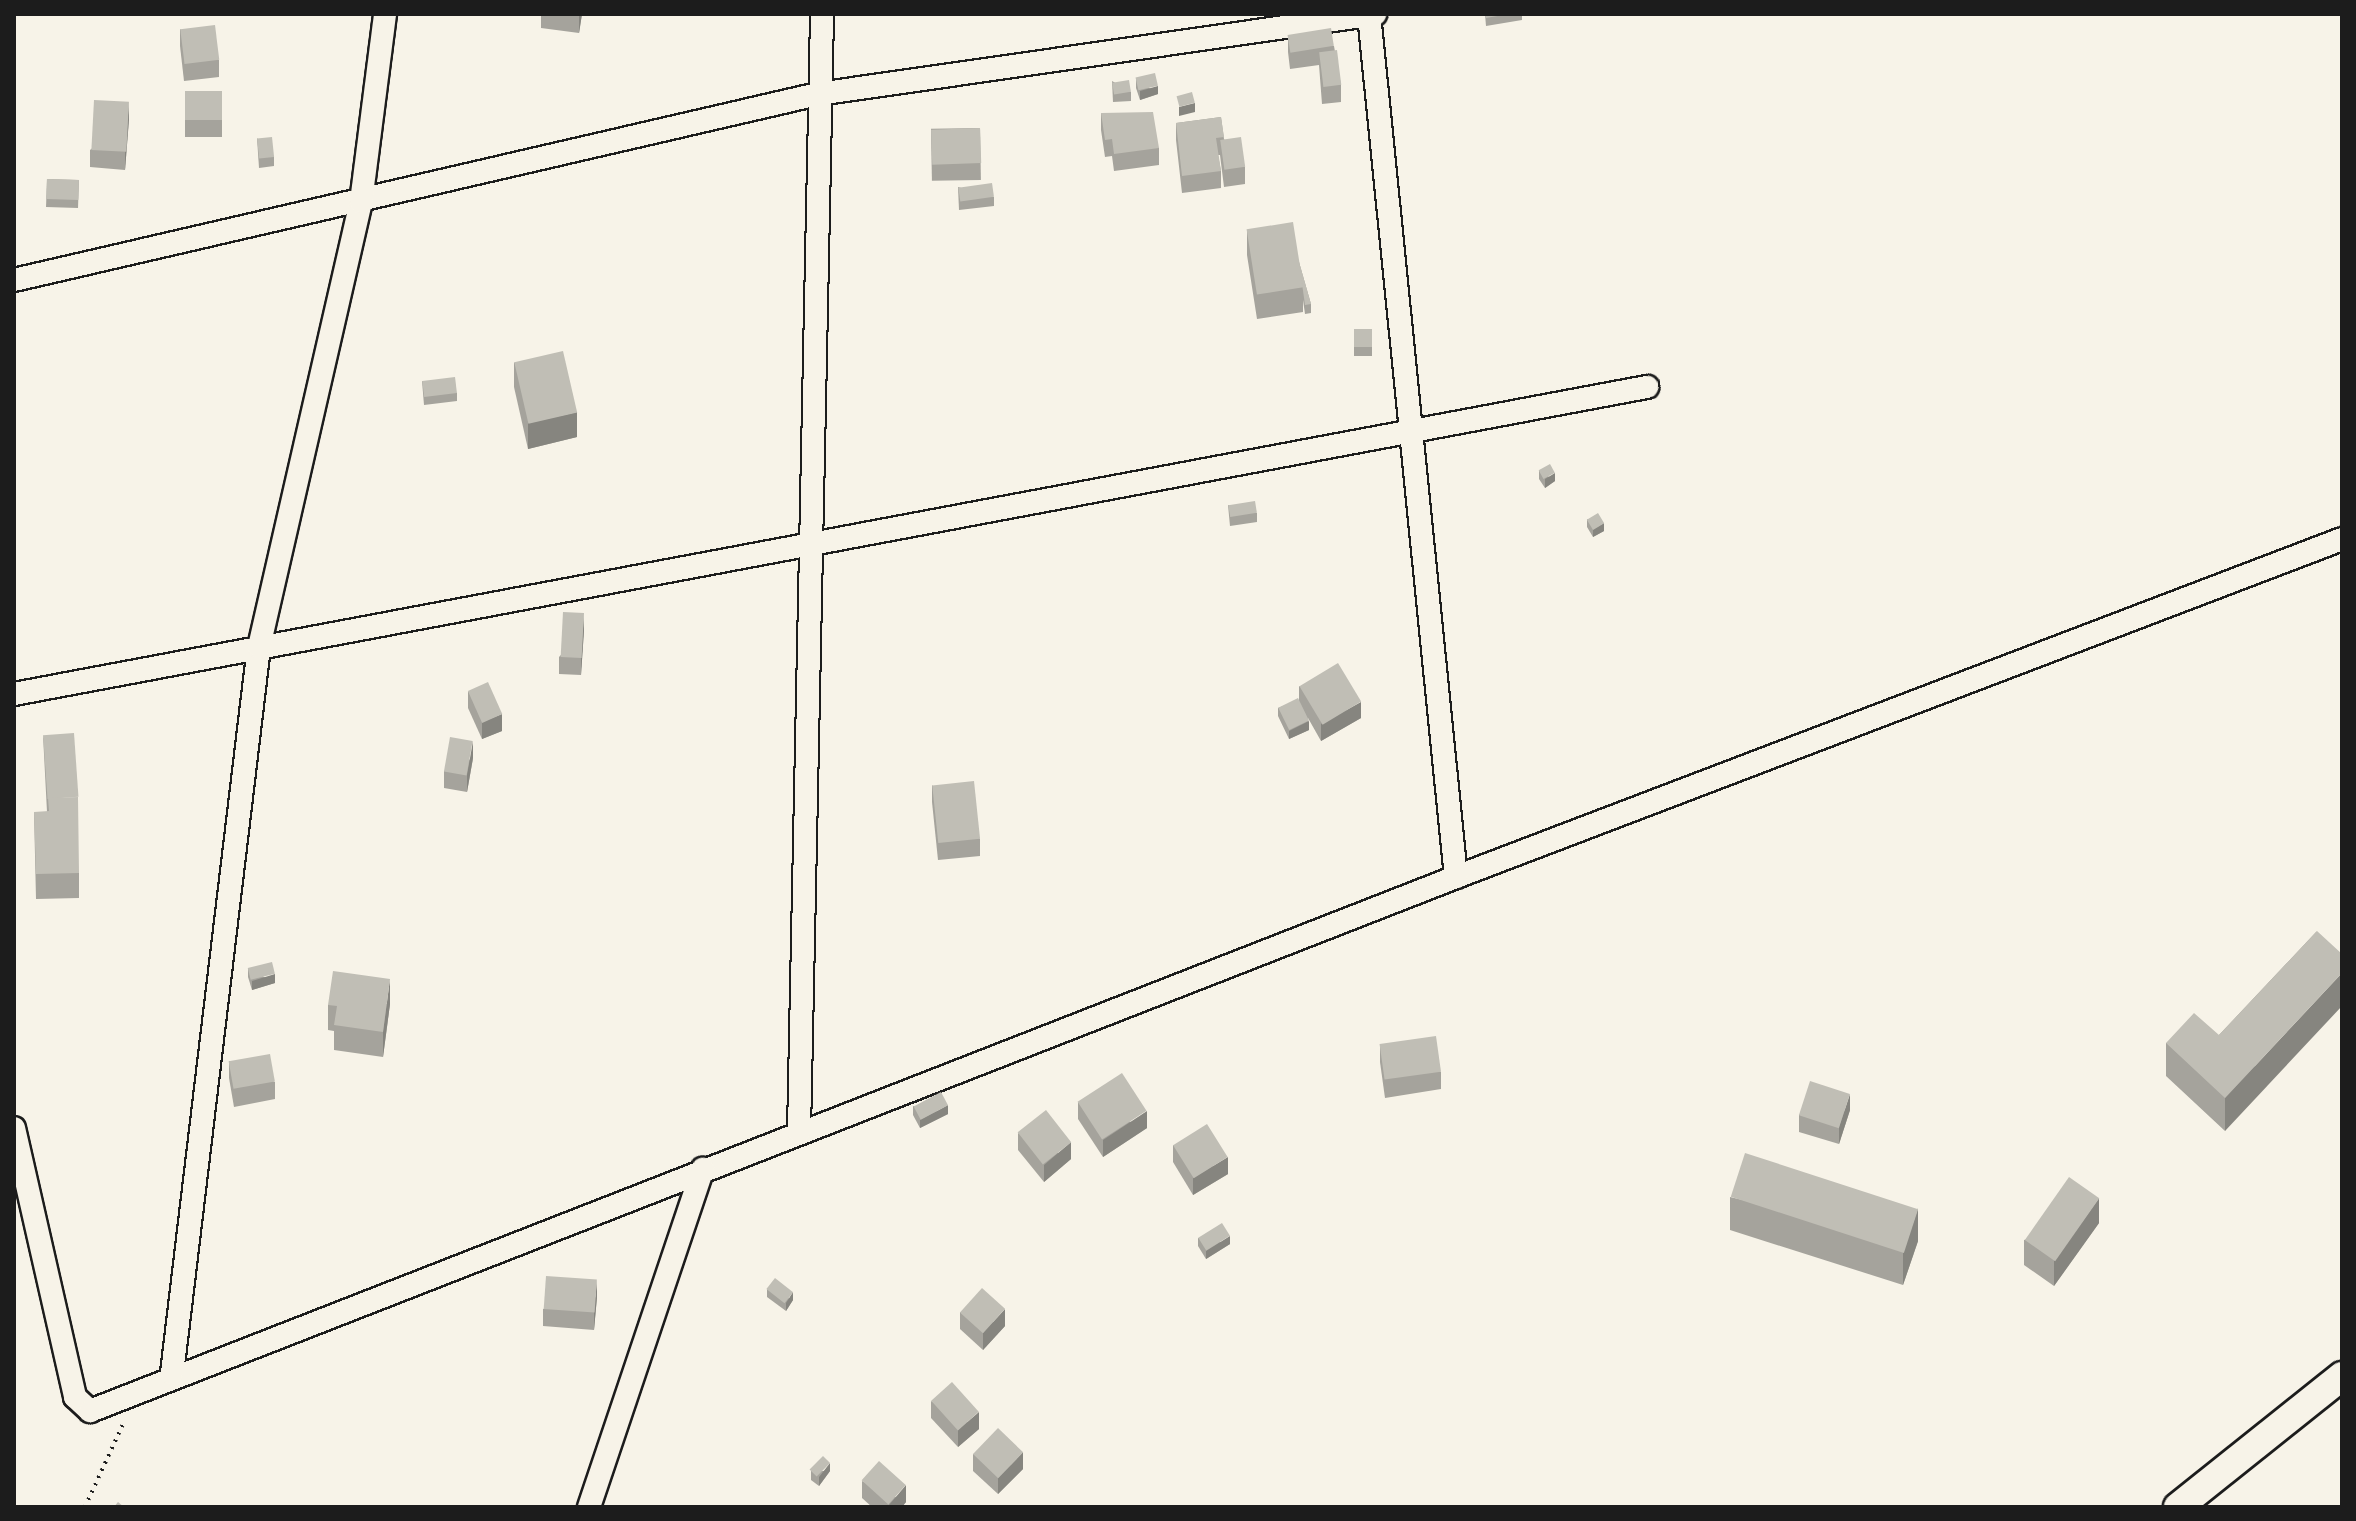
<!DOCTYPE html>
<style>
body{margin:0}
#map{position:relative;width:2356px;height:1521px;overflow:hidden;background:#f7f3e8;font-family:Mynerve,sans-serif}
div>[style]{position:absolute}
[style*='--x']{left:calc(var(--x)*1px);top:calc(var(--y)*1px);width:calc(var(--w)*1px);rotate:calc(var(--a)*1deg)}
.path>*{height:4px;margin-top:-2px;transform-origin:0;background:repeating-linear-gradient(90deg,#1c1c1c 0 2px,transparent 0 8px)}
.roads{filter:drop-shadow(2px 0 #1c1c1c) drop-shadow(-2px 0 #1c1c1c) drop-shadow(0 2px #1c1c1c) drop-shadow(0 -2px #1c1c1c)}
.minor>*{height:22px;margin:-11px;padding:0 11px;transform-origin:11px;border-radius:11px;background:#f7f3e8}
.tertiary>*{height:28px;margin:-14px;padding:0 14px;transform-origin:14px;border-radius:14px;background:#f7f3e8}
.wall>*{inset:0;background:#a5a39c;transform-origin:0 0}
.shaded-wall>*{inset:0;background:#86857f}
.building>*{inset:0;background:#c0beb5;transform-origin:0 0}
span{translate:-50% -50%;white-space:nowrap;text-align:center;line-height:1.15;-webkit-text-stroke:6px #f7f3e8;paint-order:stroke}
.frame{position:absolute;inset:0;border:16px solid #1c1c1c;pointer-events:none}
</style>
<div id="map">
<div class="path">
<div style="--x:85;--y:1507;--w:94;--a:-65.4"></div>
</div>
<div class="roads">
<div class="minor">
<div style="--x:14;--y:280;--w:825;--a:-13.03"></div>
<div style="--x:818;--y:94;--w:563;--a:-8.17"></div>
<div style="--x:14;--y:694;--w:1662;--a:-10.65"></div>
<div style="--x:1456;--y:877;--w:948;--a:-20.88"></div>
<div style="--x:14;--y:1128;--w:276;--a:77.2"></div>
<div style="--x:75;--y:1397;--w:21;--a:43"></div>
<div style="--x:90;--y:1411;--w:1467;--a:-21.35"></div>
<div style="--x:1456;--y:877;--w:867;--a:-95.76"></div>
<div style="--x:799;--y:1132;--w:1118;--a:-88.82"></div>
<div style="--x:172;--y:1373;--w:731;--a:-83.17"></div>
<div style="--x:259;--y:647;--w:457;--a:-77.1"></div>
<div style="--x:361;--y:202;--w:190;--a:-82.7"></div>
<div style="--x:589;--y:1507;--w:357;--a:-71.4"></div>
</div>
<div class="tertiary">
<div style="--x:2178;--y:1507;--w:210;--a:-38.6"></div>
</div>
</div>
<div class="wall">
<div style="clip-path:polygon(541px 14px,582px 14px,579px 33px,541px 28px)"></div>
<div style="clip-path:polygon(1485px 14px,1522px 14px,1522px 20px,1486px 26px)"></div>
<div style="clip-path:polygon(180px 29px,219px 60px,219px 77px,184px 81px,180px 46px)"></div>
<div style="clip-path:polygon(1288px 35px,1334px 46px,1341px 85px,1341px 102px,1322px 104px,1319px 65px,1290px 69px,1288px 52px)"></div>
<div style="clip-path:polygon(1136px 79px,1158px 94px,1140px 100px,1136px 88px)"></div>
<div style="clip-path:polygon(1112px 81px,1131px 92px,1131px 101px,1113px 102px)"></div>
<div style="left:185px;top:91px;width:37px;height:46px"></div>
<div style="clip-path:polygon(1101px 113px,1159px 148px,1159px 165px,1114px 171px,1112px 156px,1105px 157px,1101px 130px)"></div>
<div style="clip-path:polygon(1221px 117px,1224px 139px,1245px 167px,1245px 184px,1224px 187px,1220px 155px,1218px 155px,1221px 171px,1221px 188px,1182px 193px,1176px 140px,1176px 123px)"></div>
<div style="clip-path:polygon(129px 119px,125px 170px,90px 167px,90px 150px)"></div>
<div style="left:980px;top:128px;width:52px;height:49px;rotate:89deg"></div>
<div style="clip-path:polygon(257px 138px,274px 157px,274px 166px,259px 168px)"></div>
<div style="left:47px;top:179px;width:32px;height:28px;rotate:2deg"></div>
<div style="clip-path:polygon(958px 187px,994px 197px,994px 206px,959px 210px)"></div>
<div style="clip-path:polygon(1247px 230px,1299px 262px,1311px 304px,1311px 313px,1305px 314px,1303px 300px,1303px 312px,1257px 319px,1247px 255px)"></div>
<div style="left:1372px;top:329px;width:27px;height:18px;rotate:90deg"></div>
<div style="clip-path:polygon(514px 362px,577px 437px,528px 449px,514px 387px)"></div>
<div style="clip-path:polygon(422px 381px,457px 393px,457px 401px,424px 405px)"></div>
<div style="clip-path:polygon(1539px 470px,1555px 481px,1545px 488px,1539px 479px)"></div>
<div style="clip-path:polygon(1228px 505px,1257px 513px,1257px 522px,1230px 526px)"></div>
<div style="clip-path:polygon(1587px 519px,1604px 531px,1593px 537px,1587px 527px)"></div>
<div style="clip-path:polygon(584px 630px,581px 675px,559px 674px,559px 657px)"></div>
<div style="clip-path:polygon(1299px 686px,1361px 718px,1321px 741px,1308px 718px,1309px 730px,1289px 739px,1278px 716px,1278px 708px,1299px 700px)"></div>
<div style="clip-path:polygon(468px 691px,502px 731px,482px 739px,468px 708px)"></div>
<div style="clip-path:polygon(43px 735px,79px 873px,79px 898px,36px 899px,34px 812px,47px 812px)"></div>
<div style="clip-path:polygon(473px 758px,467px 792px,444px 788px,444px 771px)"></div>
<div style="clip-path:polygon(932px 785px,980px 839px,980px 856px,938px 860px,932px 802px)"></div>
<div style="clip-path:polygon(2317px 931px,2225px 1131px,2166px 1076px,2166px 1043px,2219px 1035px)"></div>
<div style="clip-path:polygon(248px 968px,275px 983px,252px 990px,248px 977px)"></div>
<div style="clip-path:polygon(390px 1004px,383px 1057px,334px 1050px,334px 1031px,328px 1030px,328px 1005px)"></div>
<div style="clip-path:polygon(1380px 1045px,1441px 1072px,1441px 1089px,1385px 1098px,1380px 1062px)"></div>
<div style="clip-path:polygon(229px 1061px,275px 1082px,275px 1099px,234px 1107px,229px 1078px)"></div>
<div style="clip-path:polygon(1078px 1102px,1147px 1128px,1103px 1157px,1078px 1119px)"></div>
<div style="clip-path:polygon(913px 1106px,948px 1114px,920px 1128px,913px 1115px)"></div>
<div style="clip-path:polygon(1850px 1110px,1839px 1144px,1799px 1132px,1799px 1115px)"></div>
<div style="clip-path:polygon(1018px 1133px,1071px 1159px,1044px 1182px,1018px 1150px)"></div>
<div style="clip-path:polygon(1173px 1145px,1228px 1174px,1193px 1195px,1173px 1162px)"></div>
<div style="clip-path:polygon(1730px 1197px,1918px 1241px,1903px 1285px,1730px 1230px)"></div>
<div style="clip-path:polygon(2099px 1223px,2054px 1286px,2024px 1265px,2024px 1240px)"></div>
<div style="clip-path:polygon(1198px 1238px,1230px 1244px,1206px 1259px,1198px 1246px)"></div>
<div style="clip-path:polygon(767px 1289px,793px 1300px,786px 1311px,767px 1297px)"></div>
<div style="clip-path:polygon(597px 1297px,594px 1330px,543px 1326px,543px 1309px)"></div>
<div style="clip-path:polygon(960px 1312px,1005px 1326px,983px 1350px,960px 1329px)"></div>
<div style="clip-path:polygon(931px 1401px,979px 1429px,958px 1447px,931px 1418px)"></div>
<div style="clip-path:polygon(973px 1454px,1023px 1469px,998px 1494px,973px 1471px)"></div>
<div style="clip-path:polygon(811px 1471px,830px 1471px,819px 1486px,811px 1480px)"></div>
<div style="clip-path:polygon(862px 1481px,906px 1502px,902px 1507px,872px 1507px,862px 1498px)"></div>
</div>
<div class="shaded-wall">
<div style="clip-path:polygon(579px 14px,582px 14px,579px 33px)"></div>
<div style="clip-path:polygon(1158px 86px,1158px 94px,1140px 100px,1140px 91px)"></div>
<div style="clip-path:polygon(129px 102px,129px 119px,125px 170px,125px 153px)"></div>
<div style="clip-path:polygon(1195px 103px,1195px 112px,1179px 116px,1179px 107px)"></div>
<div style="clip-path:polygon(577px 412px,577px 437px,528px 449px,528px 423px)"></div>
<div style="clip-path:polygon(1555px 473px,1555px 481px,1545px 488px,1545px 479px)"></div>
<div style="clip-path:polygon(1604px 523px,1604px 531px,1593px 537px,1593px 529px)"></div>
<div style="clip-path:polygon(584px 613px,584px 630px,581px 675px,581px 658px)"></div>
<div style="clip-path:polygon(1361px 702px,1361px 718px,1321px 741px,1321px 724px)"></div>
<div style="clip-path:polygon(502px 714px,502px 731px,482px 739px,482px 722px)"></div>
<div style="clip-path:polygon(1309px 721px,1309px 730px,1289px 739px,1289px 731px)"></div>
<div style="clip-path:polygon(473px 741px,473px 758px,467px 792px,467px 775px)"></div>
<div style="clip-path:polygon(2342px 973px,2342px 1006px,2225px 1131px,2225px 1098px)"></div>
<div style="clip-path:polygon(275px 974px,275px 983px,252px 990px,252px 981px)"></div>
<div style="clip-path:polygon(390px 979px,390px 1004px,383px 1057px,383px 1032px)"></div>
<div style="clip-path:polygon(1850px 1094px,1850px 1110px,1839px 1144px,1839px 1127px)"></div>
<div style="clip-path:polygon(948px 1105px,948px 1114px,920px 1128px,920px 1120px)"></div>
<div style="clip-path:polygon(1147px 1111px,1147px 1128px,1103px 1157px,1103px 1140px)"></div>
<div style="clip-path:polygon(1071px 1142px,1071px 1159px,1044px 1182px,1044px 1165px)"></div>
<div style="clip-path:polygon(1228px 1157px,1228px 1174px,1193px 1195px,1193px 1178px)"></div>
<div style="clip-path:polygon(2099px 1198px,2099px 1223px,2054px 1286px,2054px 1261px)"></div>
<div style="clip-path:polygon(1918px 1208px,1918px 1241px,1903px 1285px,1903px 1252px)"></div>
<div style="clip-path:polygon(1230px 1236px,1230px 1244px,1206px 1259px,1206px 1251px)"></div>
<div style="clip-path:polygon(597px 1280px,597px 1297px,594px 1330px,594px 1313px)"></div>
<div style="clip-path:polygon(793px 1292px,793px 1300px,786px 1311px,786px 1303px)"></div>
<div style="clip-path:polygon(1005px 1309px,1005px 1326px,983px 1350px,983px 1333px)"></div>
<div style="clip-path:polygon(979px 1412px,979px 1429px,958px 1447px,958px 1430px)"></div>
<div style="clip-path:polygon(1023px 1452px,1023px 1469px,998px 1494px,998px 1478px)"></div>
<div style="clip-path:polygon(830px 1463px,830px 1471px,819px 1486px,819px 1477px)"></div>
<div style="clip-path:polygon(906px 1485px,906px 1502px,902px 1507px,889px 1507px,889px 1505px)"></div>
</div>
<div class="building">
<div style="clip-path:polygon(561px 14px,579px 14px,579px 16px)"></div>
<div style="clip-path:polygon(1485px 14px,1509px 14px,1486px 18px)"></div>
<div style="left:215px;top:25px;width:35px;height:35px;rotate:83deg"></div>
<div style="left:1331px;top:28px;width:18px;height:44px;rotate:81deg"></div>
<div style="left:1337px;top:50px;width:35px;height:18px;rotate:83deg"></div>
<div style="left:1155px;top:73px;width:13px;height:20px;rotate:77deg"></div>
<div style="left:1129px;top:80px;width:12px;height:17px;rotate:81deg"></div>
<div style="left:185px;top:91px;width:37px;height:29px"></div>
<div style="left:1192px;top:92px;width:11px;height:16px;rotate:75deg"></div>
<div style="left:94px;top:100px;width:35px;height:50px;rotate:3deg"></div>
<div style="clip-path:polygon(1153px 112px,1159px 148px,1114px 154px,1112px 139px,1105px 140px,1101px 113px)"></div>
<div style="clip-path:polygon(1221px 117px,1224px 137px,1216px 138px,1221px 171px,1182px 176px,1176px 123px)"></div>
<div style="left:980px;top:128px;width:35px;height:49px;rotate:88deg"></div>
<div style="left:272px;top:137px;width:20px;height:15px;rotate:84deg"></div>
<div style="left:1241px;top:137px;width:30px;height:21px;rotate:82deg"></div>
<div style="left:47px;top:179px;width:32px;height:20px;rotate:2deg"></div>
<div style="left:992px;top:183px;width:14px;height:34px;rotate:82deg"></div>
<div style="left:1293px;top:222px;width:66px;height:47px;rotate:81deg"></div>
<div style="clip-path:polygon(1299px 262px,1311px 304px,1305px 305px)"></div>
<div style="left:1372px;top:329px;width:18px;height:18px;rotate:90deg"></div>
<div style="left:563px;top:351px;width:63px;height:50px;rotate:77deg"></div>
<div style="left:455px;top:377px;width:16px;height:33px;rotate:83deg"></div>
<div style="left:1550px;top:464px;width:10px;height:13px;rotate:61deg"></div>
<div style="left:1255px;top:501px;width:12px;height:27px;rotate:81deg"></div>
<div style="left:1598px;top:513px;width:12px;height:13px;rotate:59deg"></div>
<div style="left:563px;top:612px;width:21px;height:45px;rotate:3deg"></div>
<div style="left:1338px;top:663px;width:45px;height:45px;rotate:59deg"></div>
<div style="left:488px;top:682px;width:35px;height:22px;rotate:66deg"></div>
<div style="left:1298px;top:698px;width:25px;height:22px;rotate:64deg"></div>
<div style="left:74px;top:733px;width:64px;height:31px;rotate:86deg"></div>
<div style="left:450px;top:737px;width:23px;height:35px;rotate:10deg"></div>
<div style="left:974px;top:781px;width:58px;height:42px;rotate:84deg"></div>
<div style="clip-path:polygon(78px 797px,79px 873px,36px 874px,34px 812px,49px 811px,48px 798px)"></div>
<div style="clip-path:polygon(2317px 931px,2342px 954px,2342px 973px,2225px 1098px,2166px 1043px,2194px 1013px,2219px 1035px)"></div>
<div style="left:272px;top:962px;width:12px;height:25px;rotate:76deg"></div>
<div style="clip-path:polygon(333px 971px,390px 979px,383px 1032px,334px 1025px,337px 1006px,328px 1005px)"></div>
<div style="left:1436px;top:1036px;width:36px;height:57px;rotate:82deg"></div>
<div style="left:270px;top:1054px;width:28px;height:42px;rotate:80deg"></div>
<div style="left:1122px;top:1073px;width:45px;height:53px;rotate:57deg"></div>
<div style="left:1810px;top:1081px;width:42px;height:36px;rotate:18deg"></div>
<div style="left:941px;top:1092px;width:15px;height:31px;rotate:62deg"></div>
<div style="left:1046px;top:1110px;width:41px;height:36px;rotate:52deg"></div>
<div style="left:1207px;top:1124px;width:39px;height:40px;rotate:58deg"></div>
<div style="left:1745px;top:1153px;width:182px;height:46px;rotate:18deg"></div>
<div style="left:2069px;top:1177px;width:37px;height:77px;rotate:35deg"></div>
<div style="left:1222px;top:1223px;width:15px;height:28px;rotate:58deg"></div>
<div style="left:546px;top:1276px;width:51px;height:33px;rotate:4deg"></div>
<div style="left:775px;top:1278px;width:23px;height:14px;rotate:38deg"></div>
<div style="left:982px;top:1288px;width:31px;height:33px;rotate:42deg"></div>
<div style="left:952px;top:1382px;width:40px;height:28px;rotate:48deg"></div>
<div style="left:998px;top:1428px;width:35px;height:36px;rotate:44deg"></div>
<div style="left:823px;top:1456px;width:10px;height:19px;rotate:45deg"></div>
<div style="left:879px;top:1461px;width:36px;height:26px;rotate:42deg"></div>
<div style="clip-path:polygon(118px 1502px,124px 1507px,114px 1507px)"></div>
</div>
<div class="frame"></div>
</div>
